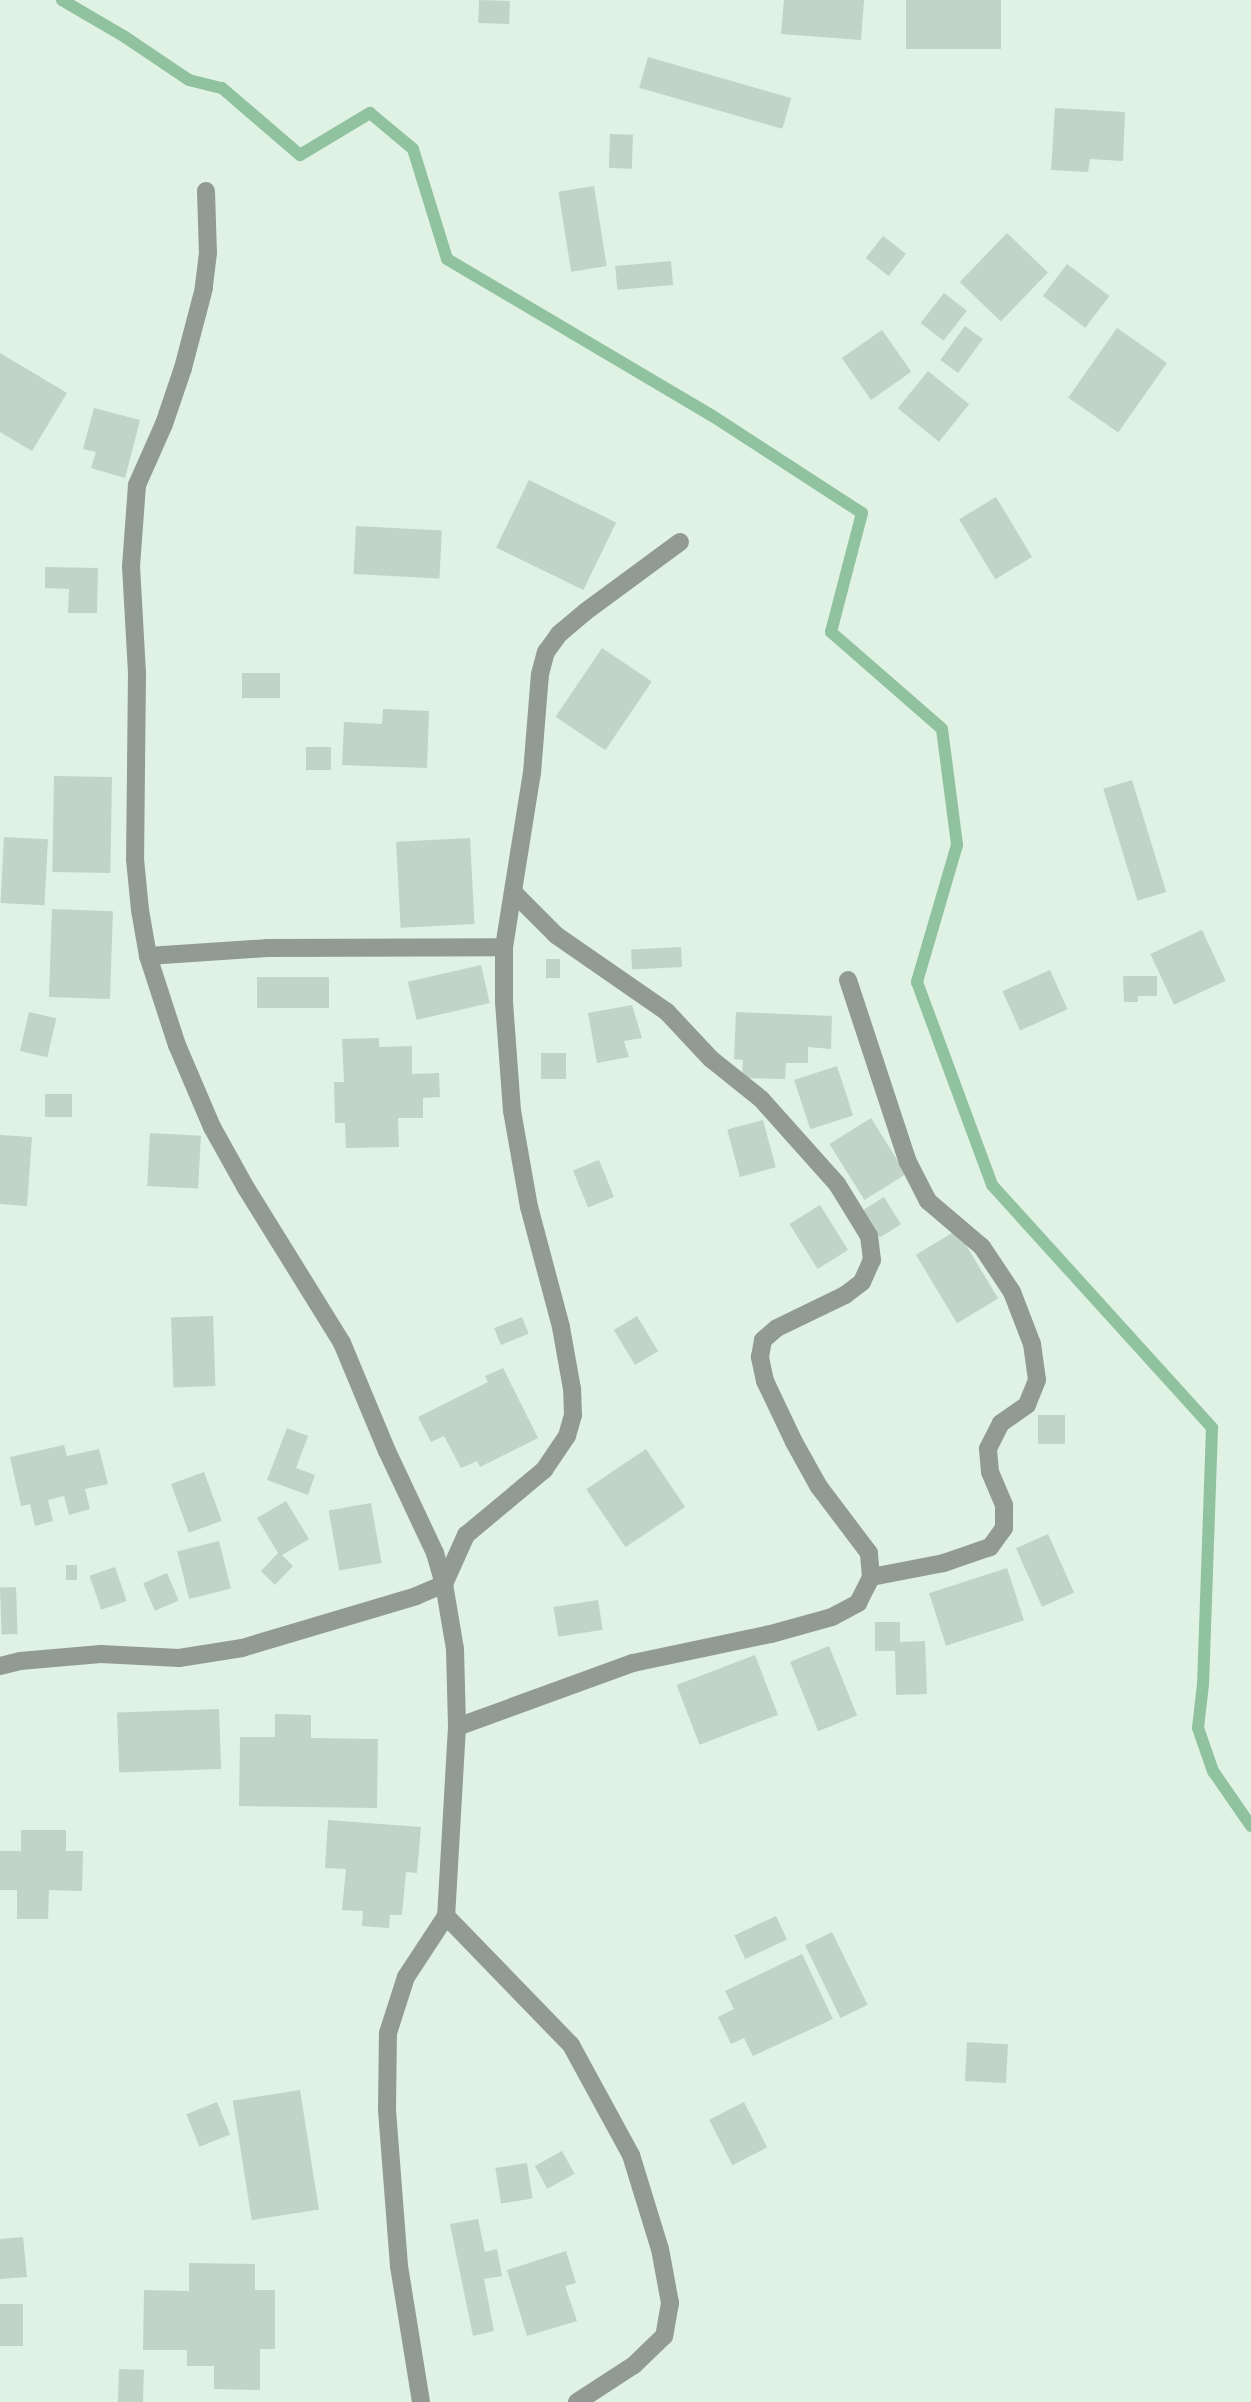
<!DOCTYPE html>
<style>
body{margin:0}
#map{position:relative;width:1251px;height:2402px;overflow:hidden;background:#dff2e4;font-family:Ubuntu,sans-serif}
div>[style]{position:absolute}
[style*='--x']{left:calc(var(--x)*1px);top:calc(var(--y)*1px);width:calc(var(--w)*1px);rotate:calc(var(--a)*1deg)}
.stream>*{height:12px;margin:-6px;padding:0 6px;transform-origin:6px;border-radius:6px;background:#90c29f}
.building>*{inset:0;background:#c1d4c6;transform-origin:0 0}
.minor>*{height:18px;margin:-9px;padding:0 9px;transform-origin:9px;border-radius:9px;background:#929a94}
span{translate:-50% -50%;white-space:nowrap;text-align:center;line-height:1.15;-webkit-text-stroke:5px #fff;paint-order:stroke}
</style>
<div id="map">
<div class="stream">
<div style="--x:62;--y:0;--w:73;--a:30.4"></div>
<div style="--x:125;--y:37;--w:77;--a:33.9"></div>
<div style="--x:189;--y:80;--w:34;--a:14"></div>
<div style="--x:222;--y:88;--w:103;--a:40.7"></div>
<div style="--x:300;--y:155;--w:82;--a:-31"></div>
<div style="--x:370;--y:113;--w:56;--a:39.9"></div>
<div style="--x:413;--y:149;--w:115;--a:72.8"></div>
<div style="--x:447;--y:259;--w:307;--a:30.6"></div>
<div style="--x:711;--y:415;--w:180;--a:33"></div>
<div style="--x:862;--y:513;--w:123;--a:104.6"></div>
<div style="--x:831;--y:632;--w:147;--a:41.1"></div>
<div style="--x:942;--y:729;--w:117;--a:82.6"></div>
<div style="--x:957;--y:845;--w:143;--a:106.3"></div>
<div style="--x:917;--y:982;--w:216;--a:69.7"></div>
<div style="--x:992;--y:1185;--w:328;--a:47.8"></div>
<div style="--x:1212;--y:1428;--w:256;--a:92"></div>
<div style="--x:1203;--y:1684;--w:44;--a:96.5"></div>
<div style="--x:1198;--y:1728;--w:46;--a:70.8"></div>
<div style="--x:1213;--y:1771;--w:67;--a:55.4"></div>
</div>
<div class="building">
<div style="left:479px;top:0;width:31px;height:23px;rotate:2deg"></div>
<div style="clip-path:polygon(784px 0,864px 0,861px 40px,781px 34px)"></div>
<div style="left:906px;top:0;width:95px;height:49px"></div>
<div style="left:648px;top:57px;width:149px;height:32px;rotate:16deg"></div>
<div style="clip-path:polygon(1055px 108px,1125px 112px,1123px 161px,1090px 159px,1088px 172px,1051px 170px)"></div>
<div style="left:610px;top:134px;width:23px;height:34px;rotate:2deg"></div>
<div style="left:594px;top:186px;width:81px;height:36px;rotate:81deg"></div>
<div style="left:1007px;top:233px;width:57px;height:68px;rotate:44deg"></div>
<div style="left:883px;top:236px;width:29px;height:28px;rotate:38deg"></div>
<div style="left:671px;top:261px;width:24px;height:56px;rotate:85deg"></div>
<div style="left:1067px;top:264px;width:53px;height:40px;rotate:37deg"></div>
<div style="left:944px;top:293px;width:29px;height:38px;rotate:38deg"></div>
<div style="left:965px;top:326px;width:22px;height:42px;rotate:36deg"></div>
<div style="left:1117px;top:328px;width:61px;height:85px;rotate:35deg"></div>
<div style="left:882px;top:330px;width:51px;height:49px;rotate:55deg"></div>
<div style="clip-path:polygon(0 353px,67px 393px,32px 451px,0 432px)"></div>
<div style="left:928px;top:371px;width:53px;height:48px;rotate:39deg"></div>
<div style="clip-path:polygon(94px 408px,140px 420px,125px 478px,91px 468px,96px 452px,83px 449px)"></div>
<div style="left:529px;top:480px;width:97px;height:75px;rotate:26deg"></div>
<div style="left:996px;top:497px;width:70px;height:43px;rotate:59deg"></div>
<div style="left:356px;top:526px;width:86px;height:48px;rotate:3deg"></div>
<div style="clip-path:polygon(45px 567px,98px 568px,97px 613px,68px 613px,69px 589px,45px 588px)"></div>
<div style="left:602px;top:648px;width:60px;height:83px;rotate:34deg"></div>
<div style="left:242px;top:673px;width:38px;height:25px"></div>
<div style="clip-path:polygon(383px 709px,429px 711px,427px 768px,342px 765px,344px 722px,382px 724px)"></div>
<div style="left:306px;top:747px;width:25px;height:23px"></div>
<div style="left:54px;top:776px;width:58px;height:96px;rotate:1deg"></div>
<div style="left:1132px;top:780px;width:117px;height:30px;rotate:73deg"></div>
<div style="left:4px;top:837px;width:44px;height:66px;rotate:3deg"></div>
<div style="left:470px;top:838px;width:86px;height:74px;rotate:87deg"></div>
<div style="left:52px;top:909px;width:61px;height:88px;rotate:2deg"></div>
<div style="left:1202px;top:930px;width:56px;height:57px;rotate:65deg"></div>
<div style="left:681px;top:947px;width:20px;height:50px;rotate:87deg"></div>
<div style="left:546px;top:959px;width:14px;height:19px"></div>
<div style="left:481px;top:965px;width:39px;height:75px;rotate:77deg"></div>
<div style="left:1050px;top:970px;width:43px;height:52px;rotate:66deg"></div>
<div style="clip-path:polygon(1123px 976px,1157px 976px,1157px 996px,1138px 996px,1138px 1002px,1124px 1002px)"></div>
<div style="left:257px;top:977px;width:72px;height:31px"></div>
<div style="clip-path:polygon(632px 1005px,642px 1038px,624px 1041px,629px 1057px,597px 1063px,588px 1013px)"></div>
<div style="left:29px;top:1012px;width:28px;height:40px;rotate:13deg"></div>
<div style="clip-path:polygon(736px 1012px,832px 1016px,831px 1049px,808px 1047px,808px 1063px,786px 1063px,785px 1079px,742px 1078px,743px 1060px,734px 1059px)"></div>
<div style="clip-path:polygon(379px 1038px,379px 1047px,412px 1046px,412px 1074px,439px 1073px,440px 1097px,423px 1098px,423px 1118px,398px 1118px,399px 1147px,346px 1148px,345px 1123px,335px 1123px,334px 1082px,344px 1082px,342px 1039px)"></div>
<div style="left:541px;top:1053px;width:25px;height:26px"></div>
<div style="left:837px;top:1066px;width:52px;height:45px;rotate:72deg"></div>
<div style="left:45px;top:1094px;width:27px;height:23px"></div>
<div style="left:871px;top:1118px;width:66px;height:49px;rotate:58deg"></div>
<div style="left:763px;top:1120px;width:49px;height:37px;rotate:75deg"></div>
<div style="left:150px;top:1133px;width:51px;height:53px;rotate:3deg"></div>
<div style="clip-path:polygon(0 1135px,32px 1137px,27px 1206px,0 1204px)"></div>
<div style="left:599px;top:1160px;width:40px;height:28px;rotate:68deg"></div>
<div style="left:884px;top:1197px;width:32px;height:25px;rotate:58deg"></div>
<div style="left:820px;top:1205px;width:53px;height:36px;rotate:58deg"></div>
<div style="left:957px;top:1230px;width:80px;height:48px;rotate:59deg"></div>
<div style="left:213px;top:1316px;width:70px;height:42px;rotate:88deg"></div>
<div style="left:637px;top:1316px;width:41px;height:27px;rotate:59deg"></div>
<div style="left:522px;top:1317px;width:18px;height:30px;rotate:68deg"></div>
<div style="clip-path:polygon(503px 1368px,538px 1438px,480px 1467px,477px 1461px,461px 1468px,444px 1436px,431px 1442px,418px 1417px,488px 1382px,485px 1376px)"></div>
<div style="left:1038px;top:1415px;width:27px;height:29px"></div>
<div style="clip-path:polygon(287px 1428px,308px 1436px,296px 1468px,315px 1475px,308px 1495px,267px 1480px)"></div>
<div style="clip-path:polygon(64px 1445px,67px 1456px,99px 1449px,108px 1484px,85px 1489px,90px 1509px,69px 1515px,64px 1496px,48px 1500px,53px 1521px,35px 1526px,30px 1504px,21px 1506px,10px 1457px)"></div>
<div style="left:646px;top:1449px;width:70px;height:72px;rotate:56deg"></div>
<div style="left:204px;top:1472px;width:52px;height:35px;rotate:70deg"></div>
<div style="clip-path:polygon(286px 1501px,309px 1539px,282px 1555px,293px 1566px,275px 1585px,261px 1571px,278px 1553px,257px 1518px)"></div>
<div style="left:371px;top:1503px;width:61px;height:43px;rotate:80deg"></div>
<div style="left:1048px;top:1534px;width:64px;height:35px;rotate:66deg"></div>
<div style="left:219px;top:1541px;width:49px;height:43px;rotate:76deg"></div>
<div style="left:66px;top:1565px;width:11px;height:15px"></div>
<div style="left:115px;top:1567px;width:36px;height:27px;rotate:71deg"></div>
<div style="left:1007px;top:1568px;width:55px;height:82px;rotate:72deg"></div>
<div style="left:167px;top:1573px;width:30px;height:26px;rotate:67deg"></div>
<div style="left:16px;top:1587px;width:47px;height:16px;rotate:88deg"></div>
<div style="left:598px;top:1600px;width:30px;height:45px;rotate:81deg"></div>
<div style="clip-path:polygon(875px 1622px,900px 1622px,900px 1642px,925px 1641px,927px 1694px,896px 1695px,895px 1651px,875px 1651px)"></div>
<div style="left:829px;top:1646px;width:75px;height:42px;rotate:68deg"></div>
<div style="left:755px;top:1655px;width:64px;height:84px;rotate:69deg"></div>
<div style="left:219px;top:1709px;width:60px;height:102px;rotate:88deg"></div>
<div style="clip-path:polygon(275px 1714px,311px 1715px,311px 1738px,378px 1739px,377px 1808px,239px 1806px,240px 1737px,275px 1737px)"></div>
<div style="clip-path:polygon(328px 1820px,421px 1827px,417px 1873px,406px 1872px,402px 1915px,390px 1915px,389px 1928px,362px 1926px,363px 1911px,342px 1910px,346px 1869px,325px 1868px)"></div>
<div style="clip-path:polygon(21px 1830px,66px 1830px,66px 1851px,83px 1851px,82px 1891px,49px 1890px,48px 1919px,17px 1919px,17px 1890px,0 1890px,0 1851px,21px 1851px)"></div>
<div style="left:776px;top:1916px;width:26px;height:46px;rotate:65deg"></div>
<div style="left:832px;top:1932px;width:81px;height:30px;rotate:64deg"></div>
<div style="clip-path:polygon(802px 1954px,833px 2019px,753px 2056px,744px 2038px,731px 2044px,718px 2017px,734px 2009px,725px 1991px)"></div>
<div style="left:967px;top:2042px;width:41px;height:39px;rotate:3deg"></div>
<div style="left:300px;top:2090px;width:121px;height:68px;rotate:81deg"></div>
<div style="left:217px;top:2102px;width:35px;height:33px;rotate:68deg"></div>
<div style="left:744px;top:2102px;width:51px;height:39px;rotate:63deg"></div>
<div style="left:562px;top:2151px;width:26px;height:31px;rotate:61deg"></div>
<div style="left:527px;top:2163px;width:36px;height:32px;rotate:81deg"></div>
<div style="clip-path:polygon(478px 2219px,485px 2252px,497px 2249px,502px 2276px,484px 2279px,494px 2331px,473px 2336px,450px 2224px)"></div>
<div style="clip-path:polygon(23px 2237px,27px 2277px,0 2279px,0 2239px)"></div>
<div style="clip-path:polygon(566px 2251px,576px 2283px,565px 2286px,577px 2321px,527px 2336px,507px 2270px)"></div>
<div style="clip-path:polygon(189px 2263px,255px 2264px,255px 2290px,275px 2290px,275px 2349px,260px 2349px,260px 2390px,214px 2389px,214px 2366px,187px 2366px,187px 2350px,143px 2350px,144px 2290px,189px 2291px)"></div>
<div style="left:0;top:2304px;width:23px;height:42px"></div>
<div style="left:119px;top:2369px;width:25px;height:33px;rotate:2deg"></div>
</div>
<div class="minor">
<div style="--x:206;--y:191;--w:62;--a:88.2"></div>
<div style="--x:208;--y:253;--w:35;--a:97"></div>
<div style="--x:204;--y:288;--w:83;--a:104.7"></div>
<div style="--x:183;--y:368;--w:59;--a:108.7"></div>
<div style="--x:164;--y:424;--w:67;--a:113.9"></div>
<div style="--x:137;--y:485;--w:81;--a:94.2"></div>
<div style="--x:131;--y:566;--w:107;--a:86.8"></div>
<div style="--x:137;--y:673;--w:186;--a:90.6"></div>
<div style="--x:135;--y:859;--w:51;--a:84.4"></div>
<div style="--x:140;--y:910;--w:47;--a:80.1"></div>
<div style="--x:148;--y:956;--w:94;--a:72"></div>
<div style="--x:177;--y:1045;--w:89;--a:66.9"></div>
<div style="--x:212;--y:1127;--w:70;--a:60.9"></div>
<div style="--x:246;--y:1188;--w:182;--a:58.2"></div>
<div style="--x:342;--y:1343;--w:117;--a:67.4"></div>
<div style="--x:387;--y:1451;--w:113;--a:64.8"></div>
<div style="--x:435;--y:1553;--w:32;--a:74"></div>
<div style="--x:444;--y:1584;--w:66;--a:80.4"></div>
<div style="--x:455;--y:1649;--w:78;--a:88.5"></div>
<div style="--x:457;--y:1727;--w:189;--a:93.3"></div>
<div style="--x:446;--y:1916;--w:180;--a:45.9"></div>
<div style="--x:571;--y:2045;--w:125;--a:61.4"></div>
<div style="--x:631;--y:2155;--w:98;--a:72.9"></div>
<div style="--x:660;--y:2249;--w:55;--a:79.5"></div>
<div style="--x:670;--y:2303;--w:34;--a:100"></div>
<div style="--x:664;--y:2336;--w:42;--a:136"></div>
<div style="--x:634;--y:2365;--w:68;--a:147"></div>
<div style="--x:148;--y:956;--w:119;--a:-3.8"></div>
<div style="--x:267;--y:948;--w:237;--a:-0.2"></div>
<div style="--x:848;--y:980;--w:192;--a:71.8"></div>
<div style="--x:908;--y:1162;--w:44;--a:62.9"></div>
<div style="--x:928;--y:1201;--w:71;--a:40.4"></div>
<div style="--x:982;--y:1247;--w:54;--a:56.3"></div>
<div style="--x:1012;--y:1292;--w:56;--a:69"></div>
<div style="--x:1032;--y:1344;--w:36;--a:82"></div>
<div style="--x:1037;--y:1380;--w:27;--a:112"></div>
<div style="--x:1027;--y:1405;--w:32;--a:145"></div>
<div style="--x:1001;--y:1423;--w:29;--a:117"></div>
<div style="--x:988;--y:1449;--w:23;--a:85"></div>
<div style="--x:990;--y:1472;--w:36;--a:67"></div>
<div style="--x:1004;--y:1505;--w:23;--a:90"></div>
<div style="--x:1004;--y:1528;--w:24;--a:126"></div>
<div style="--x:990;--y:1547;--w:49;--a:160.8"></div>
<div style="--x:944;--y:1563;--w:74;--a:169.1"></div>
<div style="--x:0;--y:1666;--w:21;--a:-14"></div>
<div style="--x:20;--y:1661;--w:81;--a:-4.9"></div>
<div style="--x:101;--y:1654;--w:78;--a:2.9"></div>
<div style="--x:179;--y:1658;--w:64;--a:-9"></div>
<div style="--x:242;--y:1648;--w:182;--a:-16.6"></div>
<div style="--x:416;--y:1596;--w:30;--a:-23"></div>
<div style="--x:444;--y:1584;--w:54;--a:-65.8"></div>
<div style="--x:466;--y:1535;--w:102;--a:-39.8"></div>
<div style="--x:544;--y:1470;--w:41;--a:-55.9"></div>
<div style="--x:567;--y:1436;--w:22;--a:-74"></div>
<div style="--x:573;--y:1415;--w:26;--a:-92"></div>
<div style="--x:572;--y:1389;--w:63;--a:-100.1"></div>
<div style="--x:561;--y:1327;--w:124;--a:-104.9"></div>
<div style="--x:529;--y:1207;--w:97;--a:-100"></div>
<div style="--x:512;--y:1111;--w:110;--a:-94.2"></div>
<div style="--x:504;--y:1001;--w:54;--a:-90"></div>
<div style="--x:504;--y:947;--w:176;--a:-80.9"></div>
<div style="--x:532;--y:773;--w:99;--a:-85.4"></div>
<div style="--x:540;--y:674;--w:23;--a:-75"></div>
<div style="--x:546;--y:652;--w:22;--a:-54"></div>
<div style="--x:559;--y:634;--w:34;--a:-40"></div>
<div style="--x:585;--y:612;--w:118;--a:-36.4"></div>
<div style="--x:457;--y:1727;--w:187;--a:-20"></div>
<div style="--x:633;--y:1663;--w:141;--a:-11.9"></div>
<div style="--x:771;--y:1634;--w:63;--a:-15.6"></div>
<div style="--x:832;--y:1617;--w:30;--a:-28"></div>
<div style="--x:858;--y:1603;--w:29;--a:-63"></div>
<div style="--x:871;--y:1577;--w:24;--a:-95"></div>
<div style="--x:869;--y:1553;--w:83;--a:-127.1"></div>
<div style="--x:819;--y:1487;--w:51;--a:-119.1"></div>
<div style="--x:794;--y:1442;--w:68;--a:-115.4"></div>
<div style="--x:765;--y:1381;--w:25;--a:-102"></div>
<div style="--x:760;--y:1357;--w:17;--a:-80"></div>
<div style="--x:763;--y:1340;--w:18;--a:-41"></div>
<div style="--x:777;--y:1328;--w:76;--a:-25.9"></div>
<div style="--x:845;--y:1295;--w:21;--a:-37"></div>
<div style="--x:862;--y:1282;--w:24;--a:-66"></div>
<div style="--x:872;--y:1260;--w:24;--a:-97"></div>
<div style="--x:869;--y:1236;--w:61;--a:-121.6"></div>
<div style="--x:837;--y:1184;--w:114;--a:-131.8"></div>
<div style="--x:761;--y:1099;--w:64;--a:-141.3"></div>
<div style="--x:711;--y:1059;--w:64;--a:-133.1"></div>
<div style="--x:667;--y:1012;--w:135;--a:-145.3"></div>
<div style="--x:556;--y:935;--w:58;--a:-135"></div>
<div style="--x:421;--y:2402;--w:138;--a:-99.2"></div>
<div style="--x:399;--y:2266;--w:156;--a:-94.4"></div>
<div style="--x:387;--y:2110;--w:77;--a:-89.3"></div>
<div style="--x:388;--y:2033;--w:59;--a:-72.2"></div>
<div style="--x:406;--y:1977;--w:73;--a:-56.7"></div>
</div>
</div>
